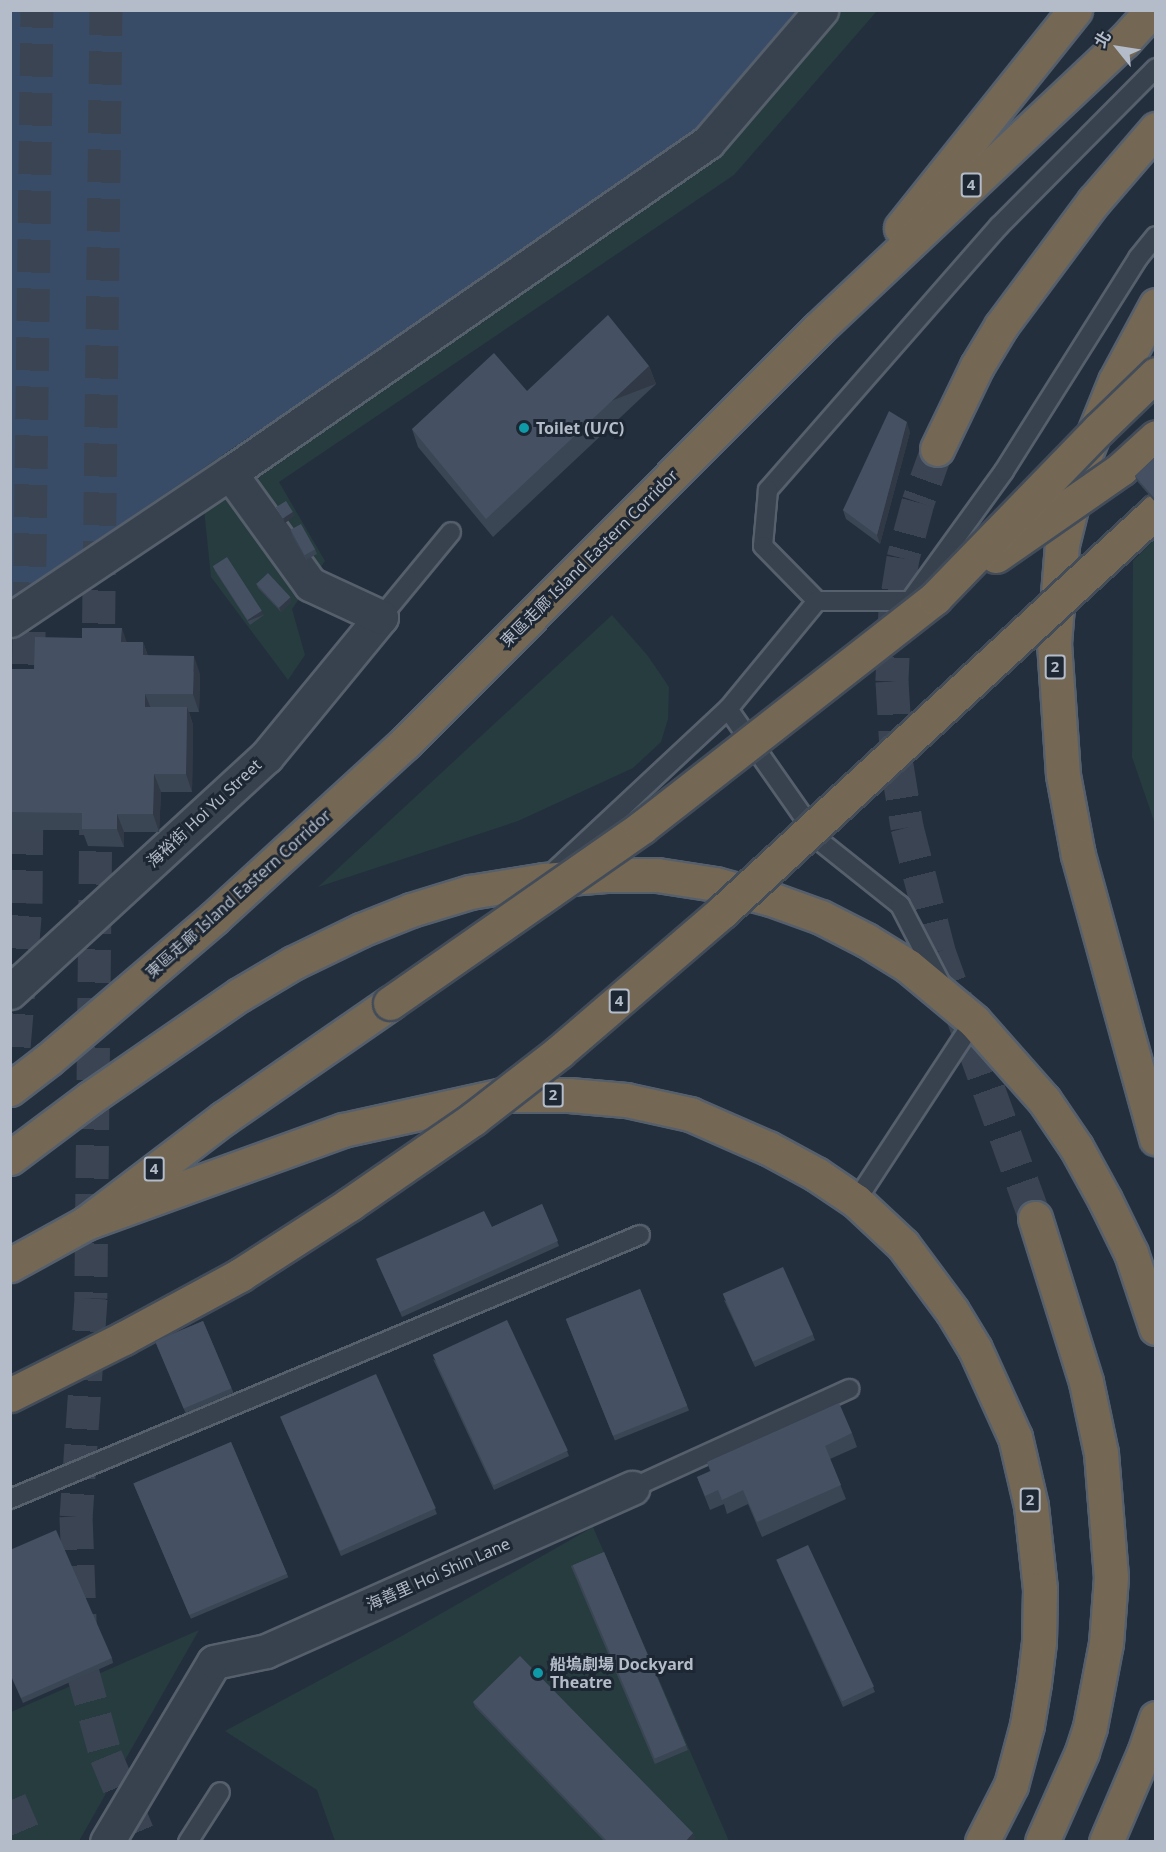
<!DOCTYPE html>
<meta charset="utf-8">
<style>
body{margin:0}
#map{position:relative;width:1166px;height:1852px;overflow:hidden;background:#242f3e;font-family:"Noto Sans","Noto Sans TC",sans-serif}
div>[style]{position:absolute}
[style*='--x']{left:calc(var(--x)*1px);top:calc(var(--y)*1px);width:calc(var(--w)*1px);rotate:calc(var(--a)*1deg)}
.green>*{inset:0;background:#263c3f}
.water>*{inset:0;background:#394c67}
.highway-tunnel>*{height:33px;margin-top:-16.5px;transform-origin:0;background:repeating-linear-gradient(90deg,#3a4453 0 33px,transparent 0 49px)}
.roads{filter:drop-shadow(2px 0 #565f6c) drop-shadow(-2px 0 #565f6c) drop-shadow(0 2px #565f6c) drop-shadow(0 -2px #565f6c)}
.lane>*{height:18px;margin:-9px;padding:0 9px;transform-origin:9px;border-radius:9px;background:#38414e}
.street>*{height:33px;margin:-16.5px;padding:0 16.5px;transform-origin:16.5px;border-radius:16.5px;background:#38414e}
.highway>*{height:33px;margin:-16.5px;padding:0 16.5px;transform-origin:16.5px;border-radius:16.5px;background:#746855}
.bridges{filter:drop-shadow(2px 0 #434c59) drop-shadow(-2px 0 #434c59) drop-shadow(0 2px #434c59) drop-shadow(0 -2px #434c59)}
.highway-bridge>*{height:33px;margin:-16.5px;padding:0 16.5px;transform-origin:16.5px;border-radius:16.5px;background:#746855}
.wall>*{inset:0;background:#3b4654;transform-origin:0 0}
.shaded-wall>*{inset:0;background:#303945;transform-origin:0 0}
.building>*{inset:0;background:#455162;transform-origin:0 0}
.dots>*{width:16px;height:16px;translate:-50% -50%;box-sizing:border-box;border:3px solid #1d2633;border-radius:50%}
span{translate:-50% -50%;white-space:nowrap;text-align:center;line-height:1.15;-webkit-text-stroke:6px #1d2633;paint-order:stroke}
.shield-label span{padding:2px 4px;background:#1d2633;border:2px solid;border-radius:4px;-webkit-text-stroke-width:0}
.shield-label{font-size:15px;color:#b4bcc9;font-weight:700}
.poi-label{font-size:16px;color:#b4bcc9;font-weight:700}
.left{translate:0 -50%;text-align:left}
.street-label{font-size:16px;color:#b4bcc9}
.frame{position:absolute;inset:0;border:12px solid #b4bcc9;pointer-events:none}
.north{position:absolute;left:1088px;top:18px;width:60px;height:60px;-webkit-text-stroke:4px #1d2633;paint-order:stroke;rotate:300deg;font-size:16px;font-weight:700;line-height:24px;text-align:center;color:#b4bcc9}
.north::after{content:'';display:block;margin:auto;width:21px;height:27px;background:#b4bcc9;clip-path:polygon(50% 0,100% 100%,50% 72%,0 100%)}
</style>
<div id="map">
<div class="green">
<div style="clip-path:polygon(805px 11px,877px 11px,734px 175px,279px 482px,325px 561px,292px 609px,305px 655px,288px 680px,211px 577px,204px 509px,11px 641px,10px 598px,698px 134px)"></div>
<div style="clip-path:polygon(1155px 539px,1155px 824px,1132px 757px,1133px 561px)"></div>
<div style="clip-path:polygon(612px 615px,648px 656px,669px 687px,668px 719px,661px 742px,633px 768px,518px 821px,318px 887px)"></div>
<div style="clip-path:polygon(593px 1527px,729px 1841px,335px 1841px,317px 1790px,225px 1731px,400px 1637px)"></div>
<div style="clip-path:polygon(199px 1630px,79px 1841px,11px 1841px,11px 1712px)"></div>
</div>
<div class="water">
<div style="clip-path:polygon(11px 11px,805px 11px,698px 134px,11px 598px)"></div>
</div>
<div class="highway-tunnel">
<div style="--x:937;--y:449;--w:56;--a:109.7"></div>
<div style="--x:918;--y:502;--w:58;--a:105"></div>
<div style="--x:903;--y:558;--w:51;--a:99.1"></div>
<div style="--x:895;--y:608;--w:73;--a:92.4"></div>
<div style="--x:892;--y:681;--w:84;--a:86.6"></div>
<div style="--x:897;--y:765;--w:63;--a:80.8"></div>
<div style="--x:907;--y:827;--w:128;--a:75.5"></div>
<div style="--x:939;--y:951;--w:284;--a:70.2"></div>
<div style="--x:98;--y:672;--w:662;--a:-89.31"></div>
<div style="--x:28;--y:713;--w:703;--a:-89.27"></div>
<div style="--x:96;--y:802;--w:496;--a:90.6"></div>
<div style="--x:91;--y:1298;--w:219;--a:93.9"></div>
<div style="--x:76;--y:1516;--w:153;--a:87.8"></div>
<div style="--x:82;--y:1669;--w:90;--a:74.6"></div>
<div style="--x:106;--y:1756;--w:93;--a:67.3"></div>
<div style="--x:10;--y:1095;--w:193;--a:-85.2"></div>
<div style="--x:26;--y:903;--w:118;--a:-89.5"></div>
<div style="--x:10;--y:1800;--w:46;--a:66.8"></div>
</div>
<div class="roads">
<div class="lane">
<div style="--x:1156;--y:68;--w:223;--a:134.8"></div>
<div style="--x:999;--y:226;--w:351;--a:131.2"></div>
<div style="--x:768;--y:490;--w:56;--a:95.1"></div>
<div style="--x:763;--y:546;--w:77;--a:45.5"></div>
<div style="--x:817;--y:601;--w:93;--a:0"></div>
<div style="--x:910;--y:601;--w:160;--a:-54.1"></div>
<div style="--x:1004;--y:471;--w:252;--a:-57.8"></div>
<div style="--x:1138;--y:258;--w:28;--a:-51"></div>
<div style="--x:381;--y:617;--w:110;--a:-50.5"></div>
<div style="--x:728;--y:709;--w:162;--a:55"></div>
<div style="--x:821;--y:842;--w:101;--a:38.6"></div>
<div style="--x:900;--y:905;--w:89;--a:62.6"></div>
<div style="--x:551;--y:874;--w:242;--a:-43"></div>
<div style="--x:728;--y:709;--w:140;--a:-50.5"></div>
<div style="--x:856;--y:1201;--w:215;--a:-56.8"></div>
<div style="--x:632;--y:1488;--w:239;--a:-24.5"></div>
<div style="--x:10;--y:1499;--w:683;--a:-22.74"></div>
<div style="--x:188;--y:1842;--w:59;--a:-57.4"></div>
</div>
<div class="street">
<div style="--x:10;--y:620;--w:265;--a:-33.8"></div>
<div style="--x:230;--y:473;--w:581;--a:-34.7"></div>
<div style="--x:708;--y:142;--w:174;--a:-49.4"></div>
<div style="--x:10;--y:992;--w:348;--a:-42.6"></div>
<div style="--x:266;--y:757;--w:181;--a:-50.6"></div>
<div style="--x:381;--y:617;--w:78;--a:-155.1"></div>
<div style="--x:310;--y:584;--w:137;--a:-125.8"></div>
<div style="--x:107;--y:1842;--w:209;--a:-59.3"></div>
<div style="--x:214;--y:1662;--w:53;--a:-11.9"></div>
<div style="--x:266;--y:1651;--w:401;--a:-24"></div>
</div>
<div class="highway">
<div style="--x:901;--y:228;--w:279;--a:-51.4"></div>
<div style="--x:1156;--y:305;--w:86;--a:118.3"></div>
<div style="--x:1115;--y:381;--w:85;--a:112.1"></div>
<div style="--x:1083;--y:460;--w:87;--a:104"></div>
<div style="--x:1062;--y:544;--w:99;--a:94.6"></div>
<div style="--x:1054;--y:643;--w:132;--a:86.1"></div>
<div style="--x:1063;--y:775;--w:81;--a:79.4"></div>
<div style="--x:1078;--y:855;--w:294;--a:74.6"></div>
<div style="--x:937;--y:449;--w:92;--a:-64.3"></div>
<div style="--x:977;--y:366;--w:47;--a:-59"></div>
<div style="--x:1001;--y:326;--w:156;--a:-53.4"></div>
<div style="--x:1094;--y:201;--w:95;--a:-49.3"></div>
<div style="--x:10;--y:1089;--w:49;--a:-37.6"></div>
<div style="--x:49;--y:1059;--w:218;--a:-40.5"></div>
<div style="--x:215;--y:917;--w:258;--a:-42.5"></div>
<div style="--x:405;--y:743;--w:585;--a:-45.07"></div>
<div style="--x:818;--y:329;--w:420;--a:-43.3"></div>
<div style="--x:1124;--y:41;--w:42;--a:-47.9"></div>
<div style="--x:10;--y:1158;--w:100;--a:-36.9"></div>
<div style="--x:90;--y:1098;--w:181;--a:-34.7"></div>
<div style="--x:239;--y:995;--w:63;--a:-30.7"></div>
<div style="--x:293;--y:963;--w:76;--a:-25.9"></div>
<div style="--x:361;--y:930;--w:54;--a:-21.8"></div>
<div style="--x:411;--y:910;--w:62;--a:-17"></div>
<div style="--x:470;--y:892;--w:75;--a:-9.2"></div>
<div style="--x:544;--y:880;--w:62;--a:-4.6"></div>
<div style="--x:606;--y:875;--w:51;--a:0"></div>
<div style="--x:657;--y:875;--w:59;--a:8.8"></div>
<div style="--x:715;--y:884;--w:58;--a:15"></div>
<div style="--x:771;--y:899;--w:53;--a:19.8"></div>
<div style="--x:821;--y:917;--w:51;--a:27.1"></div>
<div style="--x:866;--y:940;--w:49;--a:31.8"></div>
<div style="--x:908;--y:966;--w:86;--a:39.8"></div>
<div style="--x:974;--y:1021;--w:106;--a:48.5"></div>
<div style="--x:1044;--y:1100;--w:57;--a:55.8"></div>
<div style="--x:1076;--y:1147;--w:60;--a:61.3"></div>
<div style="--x:1105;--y:1200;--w:59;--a:63.9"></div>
<div style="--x:1131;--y:1253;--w:79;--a:71.6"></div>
<div style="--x:1035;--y:1218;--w:172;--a:72.7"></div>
<div style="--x:1086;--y:1382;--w:73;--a:78.1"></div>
<div style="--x:1101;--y:1453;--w:124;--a:85.4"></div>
<div style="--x:1111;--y:1577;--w:66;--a:94.3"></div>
<div style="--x:1106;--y:1643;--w:86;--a:100.8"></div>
<div style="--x:1090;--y:1727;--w:26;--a:108"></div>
<div style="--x:1082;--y:1752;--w:98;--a:114"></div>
<div style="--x:86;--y:1223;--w:273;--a:-19.9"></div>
<div style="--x:343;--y:1130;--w:163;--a:-12.4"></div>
<div style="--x:502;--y:1095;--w:67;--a:0"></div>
<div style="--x:569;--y:1095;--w:57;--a:5"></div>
<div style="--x:626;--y:1100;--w:66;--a:12.3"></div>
<div style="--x:690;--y:1114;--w:85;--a:23.6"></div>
<div style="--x:768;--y:1148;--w:55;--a:28.4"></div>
<div style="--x:816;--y:1174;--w:48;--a:34"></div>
<div style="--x:856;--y:1201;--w:64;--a:43.1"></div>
<div style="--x:903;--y:1245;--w:82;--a:53.4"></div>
<div style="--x:952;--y:1311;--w:44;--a:58.8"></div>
<div style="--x:975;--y:1349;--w:97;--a:65.6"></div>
<div style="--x:1015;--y:1437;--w:71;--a:76.9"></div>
<div style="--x:1031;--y:1506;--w:83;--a:83.8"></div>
<div style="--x:1040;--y:1589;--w:53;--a:91.1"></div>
<div style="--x:1039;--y:1642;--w:41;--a:97"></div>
<div style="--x:1034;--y:1683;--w:43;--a:99.5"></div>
<div style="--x:1027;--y:1725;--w:62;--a:104.9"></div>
<div style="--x:1011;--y:1785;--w:64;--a:117"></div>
<div style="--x:10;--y:1265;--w:87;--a:-28.9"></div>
<div style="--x:86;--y:1223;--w:173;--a:-37.3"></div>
<div style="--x:224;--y:1118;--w:202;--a:-34.7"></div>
<div style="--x:1106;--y:1842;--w:97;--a:-66.9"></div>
<div style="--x:1144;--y:1753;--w:37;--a:-71"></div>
</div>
</div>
<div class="bridges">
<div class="highway-bridge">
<div style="--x:996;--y:556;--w:152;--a:-34.8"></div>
<div style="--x:1121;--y:469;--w:47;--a:-42.4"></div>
<div style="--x:390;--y:1003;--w:307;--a:-34.9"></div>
<div style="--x:642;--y:827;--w:372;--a:-38"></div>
<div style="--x:935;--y:598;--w:235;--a:-45.9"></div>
<div style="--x:1099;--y:429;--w:79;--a:-44"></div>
<div style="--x:10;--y:1395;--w:127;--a:-26.6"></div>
<div style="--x:124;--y:1338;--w:132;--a:-28.5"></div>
<div style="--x:240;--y:1275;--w:131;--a:-32.8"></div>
<div style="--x:350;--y:1204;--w:150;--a:-34.6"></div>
<div style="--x:473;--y:1119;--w:109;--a:-37.9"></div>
<div style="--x:559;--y:1052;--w:216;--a:-40.7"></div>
<div style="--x:723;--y:911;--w:589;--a:-42.73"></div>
</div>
</div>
<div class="wall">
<div style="clip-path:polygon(649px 366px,656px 384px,493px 537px,418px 447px,412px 429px,527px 391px)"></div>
<div style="clip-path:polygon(910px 432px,880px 544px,846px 519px,843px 510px)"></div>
<div style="clip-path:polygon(1155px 457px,1155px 502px,1137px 481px,1135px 476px)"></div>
<div style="clip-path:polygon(291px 531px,315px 549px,317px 554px,306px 560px,292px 536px)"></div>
<div style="clip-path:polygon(213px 566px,264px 615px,250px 625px,215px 571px)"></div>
<div style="clip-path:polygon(256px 583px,290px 597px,291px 602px,281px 612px,258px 588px)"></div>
<div style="clip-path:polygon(127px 642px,143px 642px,148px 656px,200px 674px,199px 712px,189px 712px,193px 725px,192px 792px,161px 792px,159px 832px,124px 832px,124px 847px,88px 846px,82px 830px,10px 830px,10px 669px,34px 669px)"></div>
<div style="clip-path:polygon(542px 1204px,559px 1246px,402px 1317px,378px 1264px,492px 1227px)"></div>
<div style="left:640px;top:1289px;width:131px;height:80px;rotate:68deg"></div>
<div style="clip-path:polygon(724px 1300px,813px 1335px,815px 1340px,755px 1367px)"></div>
<div style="left:203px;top:1321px;width:78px;height:52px;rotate:67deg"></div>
<div style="clip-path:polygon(433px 1359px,567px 1451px,569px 1456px,494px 1490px)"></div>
<div style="clip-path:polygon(282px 1421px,435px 1509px,437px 1514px,341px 1556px)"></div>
<div style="clip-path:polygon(852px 1433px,857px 1447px,830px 1459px,846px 1499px,762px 1537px,748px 1504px,727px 1514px,724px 1504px,710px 1510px,697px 1477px,710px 1471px,707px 1462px)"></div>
<div style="left:231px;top:1442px;width:147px;height:106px;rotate:67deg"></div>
<div style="left:604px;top:1552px;width:215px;height:36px;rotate:67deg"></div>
<div style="clip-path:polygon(778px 1564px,873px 1687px,875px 1692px,843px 1707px)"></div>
<div style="clip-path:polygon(112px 1658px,113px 1663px,23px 1703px,10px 1674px)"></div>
<div style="clip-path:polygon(473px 1702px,693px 1833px,695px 1838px,692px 1842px,605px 1842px,475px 1707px)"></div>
</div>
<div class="shaded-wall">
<div style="left:649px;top:366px;width:19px;height:224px;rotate:69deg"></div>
<div style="clip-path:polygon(907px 422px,910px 432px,880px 544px,877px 535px)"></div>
<div style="clip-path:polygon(293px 512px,295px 516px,285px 523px,283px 518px)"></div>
<div style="clip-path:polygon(290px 597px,291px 602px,281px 612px,279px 607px)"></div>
<div style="left:262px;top:610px;width:5px;height:17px;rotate:68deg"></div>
<div style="clip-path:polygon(122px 628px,128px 646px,121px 642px)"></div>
<div style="clip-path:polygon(143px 642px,149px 660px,143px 655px)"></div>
<div style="clip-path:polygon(194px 656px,200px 674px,199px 712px,193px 694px)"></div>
<div style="clip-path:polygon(145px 694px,152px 711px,145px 707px)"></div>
<div style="clip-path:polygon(187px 707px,193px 725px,192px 792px,186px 774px)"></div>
<div style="clip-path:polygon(154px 774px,161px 792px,159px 832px,153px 814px)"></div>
<div style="clip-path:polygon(117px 814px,124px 832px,124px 847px,117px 829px)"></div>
<div style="clip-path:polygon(693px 1833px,695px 1838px,692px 1842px,685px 1842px)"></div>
</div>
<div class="building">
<div style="clip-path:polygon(608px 315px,649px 366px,486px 519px,412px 429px,494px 353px,527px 391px)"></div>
<div style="clip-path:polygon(889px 411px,907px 422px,877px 535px,843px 510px)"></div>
<div style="clip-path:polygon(1155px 457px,1155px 499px,1135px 476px)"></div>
<div style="left:286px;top:501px;width:13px;height:12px;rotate:58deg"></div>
<div style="left:301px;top:524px;width:29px;height:12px;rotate:61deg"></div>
<div style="left:227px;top:557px;width:64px;height:17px;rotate:57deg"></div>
<div style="left:268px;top:573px;width:33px;height:16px;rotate:47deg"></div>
<div style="clip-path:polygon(82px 628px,122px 628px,121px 642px,143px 642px,143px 655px,194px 656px,193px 694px,145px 694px,145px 707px,187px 707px,186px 774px,154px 774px,153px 814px,117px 814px,117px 829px,82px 829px,82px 813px,10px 812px,10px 669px,34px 669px,35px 637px,82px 638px)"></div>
<div style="clip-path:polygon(542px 1204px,558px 1241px,400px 1312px,376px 1259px,484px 1211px,492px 1227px)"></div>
<div style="left:783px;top:1267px;width:74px;height:66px;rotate:66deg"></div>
<div style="left:640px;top:1289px;width:126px;height:80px;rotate:68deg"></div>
<div style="left:507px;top:1320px;width:144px;height:82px;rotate:65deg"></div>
<div style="left:203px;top:1321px;width:73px;height:52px;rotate:67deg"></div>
<div style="left:376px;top:1374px;width:147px;height:105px;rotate:66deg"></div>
<div style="clip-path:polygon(839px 1403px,852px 1433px,825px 1446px,841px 1485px,757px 1522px,743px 1490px,722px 1500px,718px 1490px,705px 1496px,697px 1477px,711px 1471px,707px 1462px)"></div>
<div style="left:231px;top:1442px;width:143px;height:106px;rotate:67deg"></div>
<div style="clip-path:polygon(56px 1530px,112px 1658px,21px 1698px,10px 1673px,10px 1550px)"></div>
<div style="left:808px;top:1545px;width:156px;height:35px;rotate:65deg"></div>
<div style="left:604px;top:1552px;width:210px;height:34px;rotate:67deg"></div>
<div style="clip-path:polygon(520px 1656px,693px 1833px,685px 1842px,608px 1842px,473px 1702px)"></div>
</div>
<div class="dots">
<div style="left:524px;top:428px;background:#0f9aa8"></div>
<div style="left:538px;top:1673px;background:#0f9aa8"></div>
</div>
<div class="shield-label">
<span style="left:971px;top:185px">4</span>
<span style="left:1055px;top:667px">2</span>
<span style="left:619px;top:1001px">4</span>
<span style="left:553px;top:1095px">2</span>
<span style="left:154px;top:1169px">4</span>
<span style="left:1030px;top:1500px">2</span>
</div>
<div class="poi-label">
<span class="left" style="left:536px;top:428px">Toilet (U/C)</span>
<span class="left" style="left:550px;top:1673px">船塢劇場 Dockyard<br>Theatre</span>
</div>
<div class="street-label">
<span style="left:589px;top:558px;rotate:-45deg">東區走廊 Island Eastern Corridor</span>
<span style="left:204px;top:813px;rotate:-43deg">海裕街 Hoi Yu Street</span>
<span style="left:238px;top:894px;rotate:-42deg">東區走廊 Island Eastern Corridor</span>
<span style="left:438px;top:1574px;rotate:-24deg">海善里 Hoi Shin Lane</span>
</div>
<div class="frame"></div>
<div class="north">北</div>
</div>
